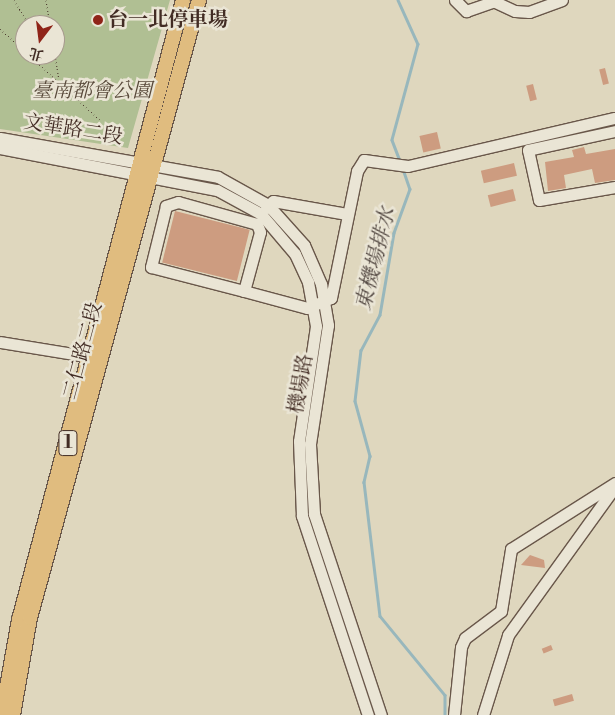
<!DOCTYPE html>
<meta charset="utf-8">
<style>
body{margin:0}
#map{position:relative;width:615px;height:715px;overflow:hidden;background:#dfd7be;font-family:"Libre Bodoni","Noto Serif TC",serif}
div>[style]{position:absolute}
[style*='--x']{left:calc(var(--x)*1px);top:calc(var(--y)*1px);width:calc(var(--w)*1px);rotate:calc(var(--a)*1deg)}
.green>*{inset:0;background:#b0bf93}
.stream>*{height:2.5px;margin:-1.25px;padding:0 1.25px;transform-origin:1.25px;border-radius:1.25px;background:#98b7bc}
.building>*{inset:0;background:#cd9c80;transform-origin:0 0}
.path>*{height:1px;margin-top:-0.5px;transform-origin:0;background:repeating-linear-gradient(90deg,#422c24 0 1px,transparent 0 3.5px)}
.roads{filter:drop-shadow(1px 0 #69574a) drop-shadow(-1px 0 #69574a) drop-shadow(0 1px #69574a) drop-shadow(0 -1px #69574a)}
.minor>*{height:11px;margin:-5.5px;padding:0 5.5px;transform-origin:5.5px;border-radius:5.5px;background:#eae5d5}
.major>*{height:14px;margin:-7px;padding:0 7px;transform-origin:7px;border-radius:7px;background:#e0bc7f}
.dots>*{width:14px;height:14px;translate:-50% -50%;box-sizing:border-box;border:2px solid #eae5d5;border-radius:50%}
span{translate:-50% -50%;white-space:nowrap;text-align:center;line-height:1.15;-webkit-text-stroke:5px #eae5d5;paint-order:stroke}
.shield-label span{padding:1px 4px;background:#eae5d5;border:1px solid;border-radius:4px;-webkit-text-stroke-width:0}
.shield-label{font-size:19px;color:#422c24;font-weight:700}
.poi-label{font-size:20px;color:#422c24;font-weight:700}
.left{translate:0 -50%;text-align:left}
.park-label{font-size:20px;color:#58493a;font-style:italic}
.street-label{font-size:20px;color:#422c24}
.water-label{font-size:21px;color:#534842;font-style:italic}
.north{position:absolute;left:15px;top:15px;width:50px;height:50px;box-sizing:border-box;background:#eae5d5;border:1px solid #a79b8e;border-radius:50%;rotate:195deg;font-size:14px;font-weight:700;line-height:20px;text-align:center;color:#422c24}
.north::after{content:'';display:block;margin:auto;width:18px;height:22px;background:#8f2418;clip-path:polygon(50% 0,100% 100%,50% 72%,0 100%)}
</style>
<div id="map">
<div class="green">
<div style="clip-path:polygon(evenodd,0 0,170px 0,128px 148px,0 129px,0 0,25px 25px,55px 25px,55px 55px,25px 55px,25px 25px)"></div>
</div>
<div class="stream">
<div style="--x:398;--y:0;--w:48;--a:65.6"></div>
<div style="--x:418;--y:44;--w:99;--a:105.2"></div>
<div style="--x:392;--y:140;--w:22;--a:69"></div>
<div style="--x:403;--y:169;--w:21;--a:71"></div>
<div style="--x:410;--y:189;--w:47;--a:110"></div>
<div style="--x:394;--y:233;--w:83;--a:99.7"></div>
<div style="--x:380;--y:315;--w:40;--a:118"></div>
<div style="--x:361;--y:350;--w:51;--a:96.7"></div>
<div style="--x:355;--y:401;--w:57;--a:74.7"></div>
<div style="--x:370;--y:456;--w:27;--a:103"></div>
<div style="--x:364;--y:482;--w:135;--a:83.2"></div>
<div style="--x:380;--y:616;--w:102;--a:50.6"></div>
<div style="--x:445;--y:695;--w:20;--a:90"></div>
</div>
<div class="building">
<div style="left:605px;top:68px;width:16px;height:6px;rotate:76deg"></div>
<div style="left:533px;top:84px;width:16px;height:7px;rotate:76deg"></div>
<div style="left:437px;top:132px;width:17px;height:18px;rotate:77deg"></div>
<div style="clip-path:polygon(584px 147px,586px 154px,615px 149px,615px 180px,595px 183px,592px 169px,564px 175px,566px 188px,548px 191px,545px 162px,574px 157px,572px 150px)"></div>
<div style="left:514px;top:163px;width:13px;height:34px;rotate:77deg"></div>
<div style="left:513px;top:189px;width:12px;height:26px;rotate:76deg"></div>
<div style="left:175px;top:211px;width:77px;height:53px;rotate:14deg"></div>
<div style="clip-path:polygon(530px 555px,544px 560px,545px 568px,521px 565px)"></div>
<div style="left:551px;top:645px;width:5px;height:10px;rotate:68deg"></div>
<div style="left:572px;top:694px;width:7px;height:20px;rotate:74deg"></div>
</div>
<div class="path">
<div style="--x:14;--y:0;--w:29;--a:59"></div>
<div style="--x:46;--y:0;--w:25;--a:81"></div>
<div style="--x:0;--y:29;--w:33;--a:41"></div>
<div style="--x:21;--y:47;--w:15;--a:-74"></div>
<div style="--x:29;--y:55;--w:96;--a:42.5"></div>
<div style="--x:55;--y:55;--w:25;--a:81"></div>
</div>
<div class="roads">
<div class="minor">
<div style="--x:455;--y:0;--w:16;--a:45"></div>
<div style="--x:466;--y:11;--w:28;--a:-19"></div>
<div style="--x:491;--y:0;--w:26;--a:25"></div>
<div style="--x:515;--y:11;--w:14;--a:4"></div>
<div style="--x:529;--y:12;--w:35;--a:-20"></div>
<div style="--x:615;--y:131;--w:89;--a:167.7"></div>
<div style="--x:528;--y:150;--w:51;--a:77.6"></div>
<div style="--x:539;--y:200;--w:77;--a:-9.7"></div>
<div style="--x:0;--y:138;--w:221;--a:10.1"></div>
<div style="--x:218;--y:177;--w:57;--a:29.2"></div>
<div style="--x:268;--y:205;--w:54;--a:48"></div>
<div style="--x:304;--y:245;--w:43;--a:66.4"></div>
<div style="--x:321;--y:284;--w:42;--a:80.3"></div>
<div style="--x:328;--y:325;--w:120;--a:98.6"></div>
<div style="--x:310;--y:444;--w:70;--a:86.7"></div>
<div style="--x:314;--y:514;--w:212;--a:71.6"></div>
<div style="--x:0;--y:148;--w:221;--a:11"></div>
<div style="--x:217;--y:190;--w:50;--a:28.6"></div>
<div style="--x:261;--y:214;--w:52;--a:49.6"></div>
<div style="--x:295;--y:254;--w:31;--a:65"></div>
<div style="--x:308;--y:282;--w:45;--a:79.7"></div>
<div style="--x:316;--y:326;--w:116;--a:98.4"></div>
<div style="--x:299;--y:441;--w:75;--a:87.7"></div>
<div style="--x:302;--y:516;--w:210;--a:71.7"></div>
<div style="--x:266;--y:208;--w:10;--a:-45"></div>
<div style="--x:273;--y:201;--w:75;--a:10"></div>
<div style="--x:244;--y:291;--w:61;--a:-74.8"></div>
<div style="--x:260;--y:232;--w:9;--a:-111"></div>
<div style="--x:257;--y:224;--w:82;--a:-164.4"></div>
<div style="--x:178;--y:202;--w:13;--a:162"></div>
<div style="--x:166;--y:206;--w:63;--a:103.8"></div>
<div style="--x:151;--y:267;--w:96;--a:14.5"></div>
<div style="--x:244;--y:291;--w:65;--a:15.1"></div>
<div style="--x:307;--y:308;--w:26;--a:-23"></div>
<div style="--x:331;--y:298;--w:130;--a:-78.4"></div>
<div style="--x:357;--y:171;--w:13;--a:-58"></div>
<div style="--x:364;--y:160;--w:44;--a:7.8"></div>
<div style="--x:408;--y:166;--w:212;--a:-13.1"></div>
<div style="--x:0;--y:342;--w:93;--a:9.3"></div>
<div style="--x:454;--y:715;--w:68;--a:-84.1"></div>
<div style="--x:461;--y:647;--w:10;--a:-66"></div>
<div style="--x:465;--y:638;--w:45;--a:-36.9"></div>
<div style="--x:501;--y:611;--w:63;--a:-80.8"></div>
<div style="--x:511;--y:549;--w:123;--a:-32.4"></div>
<div style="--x:483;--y:715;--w:84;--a:-72.6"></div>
<div style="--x:508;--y:635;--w:176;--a:-54.2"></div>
</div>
<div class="major">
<div style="--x:2;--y:715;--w:97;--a:-79.9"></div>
<div style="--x:19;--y:620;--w:641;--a:-75.18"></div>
<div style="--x:13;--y:715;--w:98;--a:-80.1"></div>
<div style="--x:30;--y:618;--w:641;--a:-74.71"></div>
</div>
</div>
<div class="dots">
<div style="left:98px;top:20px;background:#8f2418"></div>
</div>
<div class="shield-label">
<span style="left:68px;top:443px">1</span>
</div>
<div class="poi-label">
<span class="left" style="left:108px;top:20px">台一北停車場</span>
</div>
<div class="park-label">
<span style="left:92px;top:91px">臺南都會公園</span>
</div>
<div class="street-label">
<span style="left:73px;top:130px;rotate:9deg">文華路二段</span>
<span style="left:83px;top:351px;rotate:-75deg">二仁路二段</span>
<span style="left:301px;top:384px;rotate:-80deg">機場路</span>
</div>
<div class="water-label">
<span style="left:376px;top:259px;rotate:-76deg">東機場排水</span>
</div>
<div class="north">北</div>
</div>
